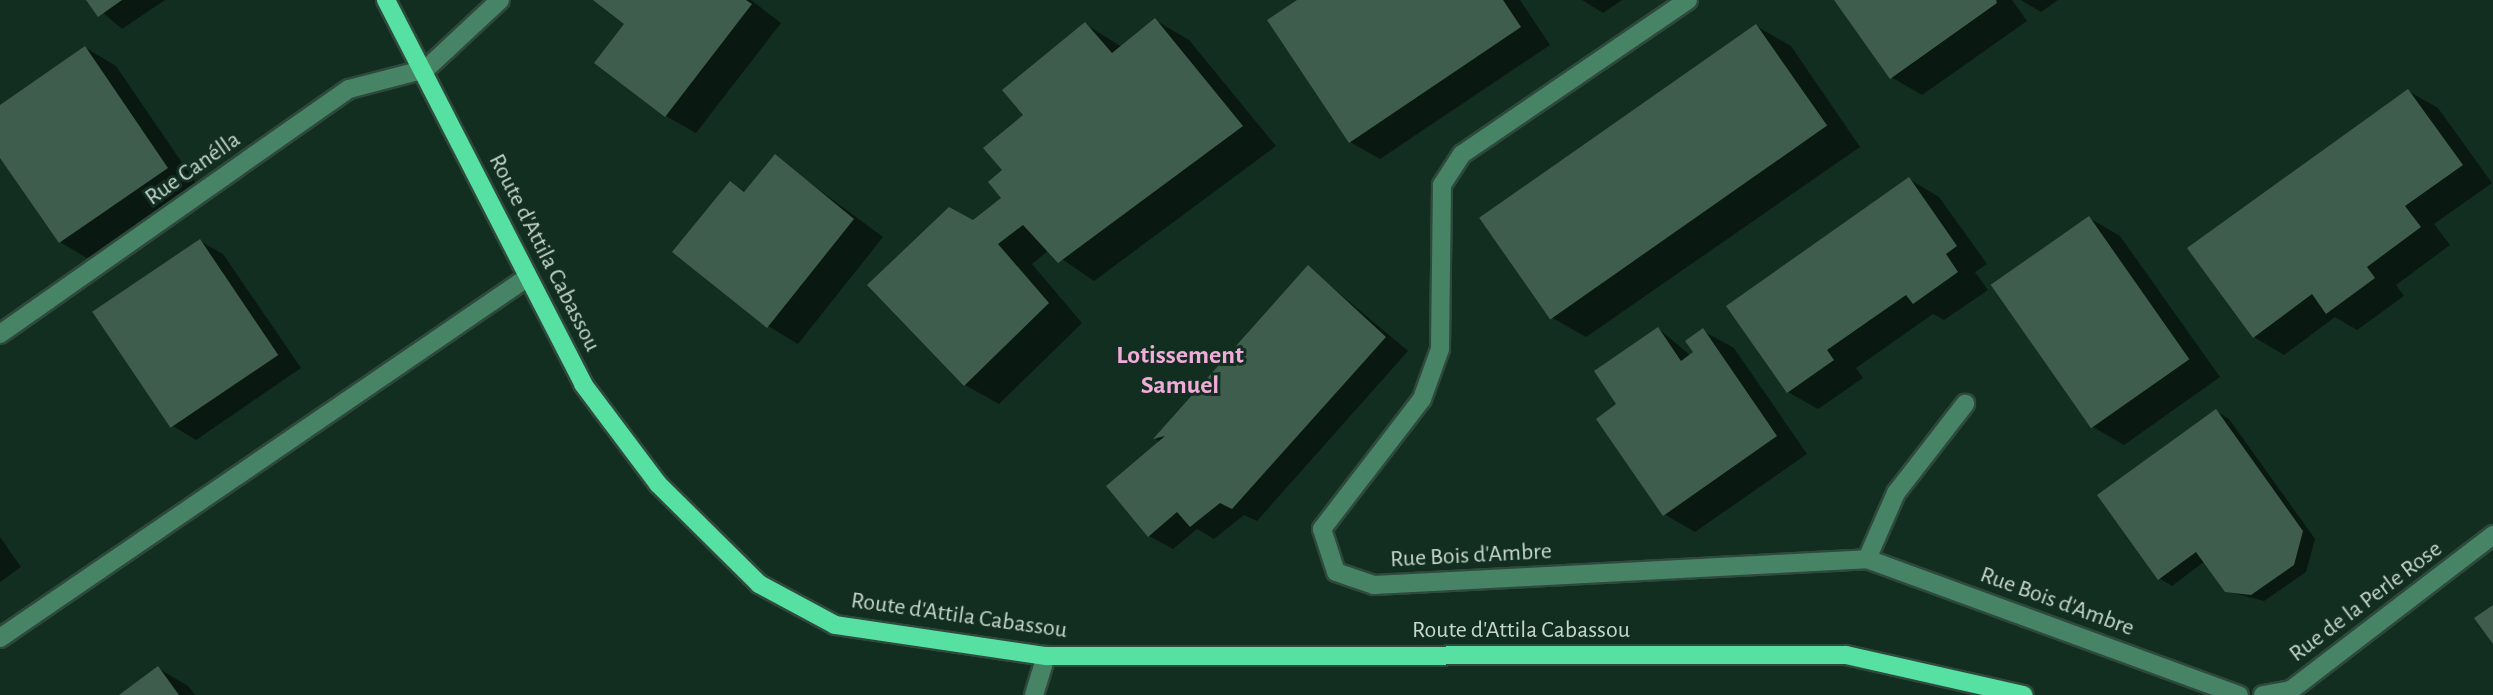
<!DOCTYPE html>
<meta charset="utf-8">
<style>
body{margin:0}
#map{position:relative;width:2493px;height:695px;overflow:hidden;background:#122e20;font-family:"Alegreya Sans",sans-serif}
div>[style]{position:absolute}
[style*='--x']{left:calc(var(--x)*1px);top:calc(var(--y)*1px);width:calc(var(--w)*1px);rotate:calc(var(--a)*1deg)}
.shadow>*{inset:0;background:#0007}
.building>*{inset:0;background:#3f5d4d;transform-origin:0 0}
.roads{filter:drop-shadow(2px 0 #2f493c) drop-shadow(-2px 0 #2f493c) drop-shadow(0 2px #2f493c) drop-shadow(0 -2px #2f493c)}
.minor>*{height:18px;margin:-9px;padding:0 9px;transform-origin:9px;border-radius:9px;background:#478465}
.major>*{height:18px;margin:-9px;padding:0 9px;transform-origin:9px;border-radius:9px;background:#56e1a2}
span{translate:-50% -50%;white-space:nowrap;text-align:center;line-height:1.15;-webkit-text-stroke:6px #122e20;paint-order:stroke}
.street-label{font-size:24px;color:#c6d7cd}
.neighbourhood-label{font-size:26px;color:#f1abd8;font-weight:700}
</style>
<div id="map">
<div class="shadow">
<div style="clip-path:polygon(88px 0,165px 0,122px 29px)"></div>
<div style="clip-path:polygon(596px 0,751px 0,781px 23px,696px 133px,666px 116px,626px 23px)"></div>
<div style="clip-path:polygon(1300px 0,1520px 0,1550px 45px,1380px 159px,1350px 142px)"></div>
<div style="clip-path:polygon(1582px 0,1622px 0,1603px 13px)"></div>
<div style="clip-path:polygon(1836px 0,2012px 0,2027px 21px,1922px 95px,1891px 77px)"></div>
<div style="clip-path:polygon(2021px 0,2058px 0,2041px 12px)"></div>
<div style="clip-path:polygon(1155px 20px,1189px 40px,1276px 146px,1094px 281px,1049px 250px,1032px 264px,1082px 323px,999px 404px,965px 385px,973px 222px,1003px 198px,1004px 170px,1026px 116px,1085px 24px,1122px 47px)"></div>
<div style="clip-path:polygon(1756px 26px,1791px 46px,1860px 147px,1586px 337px,1551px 317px)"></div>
<div style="clip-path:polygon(86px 48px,116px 66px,198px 186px,90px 260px,60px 242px,0 155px,0 107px)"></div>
<div style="clip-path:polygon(2408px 91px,2438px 108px,2492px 183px,2434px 224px,2450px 245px,2396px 285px,2404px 296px,2357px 330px,2335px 317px,2284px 355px,2254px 337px)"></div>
<div style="clip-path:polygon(775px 157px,883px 237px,798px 344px,768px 326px,730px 183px,746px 192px)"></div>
<div style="clip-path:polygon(1909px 179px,1939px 197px,1987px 264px,1975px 272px,1988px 290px,1944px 320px,1933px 314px,1856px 368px,1863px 378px,1818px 409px,1788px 392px)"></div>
<div style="clip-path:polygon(2089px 218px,2120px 236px,2220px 377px,2124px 445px,2093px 427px,1993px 285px)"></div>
<div style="clip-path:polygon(200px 241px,223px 254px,301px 368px,196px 440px,173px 426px,94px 313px)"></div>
<div style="clip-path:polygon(1308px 267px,1408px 351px,1257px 521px,1244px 515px,1214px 539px,1197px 529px,1173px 549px,1149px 536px,1161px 442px,1156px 439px)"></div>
<div style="clip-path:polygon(1659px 329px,1691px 356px,1703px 331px,1734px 348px,1807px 454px,1695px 532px,1664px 514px,1620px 405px)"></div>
<div style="clip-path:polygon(2216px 411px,2229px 419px,2315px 539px,2306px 572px,2264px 601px,2226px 591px,2205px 561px,2172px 586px,2159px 578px)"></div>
<div style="clip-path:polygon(0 537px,21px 567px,0 582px)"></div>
<div style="clip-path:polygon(158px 668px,188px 686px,195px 695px,122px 695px)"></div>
</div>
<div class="building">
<div style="clip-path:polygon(86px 0,122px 0,98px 17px)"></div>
<div style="clip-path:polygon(593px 0,746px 0,752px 4px,665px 117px,594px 63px,624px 24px)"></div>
<div style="clip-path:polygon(1297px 0,1503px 0,1521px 27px,1349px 143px,1267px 20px)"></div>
<div style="clip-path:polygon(1834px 0,1996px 0,1997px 3px,1890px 79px)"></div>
<div style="clip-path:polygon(1155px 18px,1243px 126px,1058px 263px,1023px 225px,998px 244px,1049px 303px,964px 386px,867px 285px,949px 207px,973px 220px,1001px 198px,988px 182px,1002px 170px,983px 148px,1023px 115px,1002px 90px,1085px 22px,1112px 53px)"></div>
<div style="left:1756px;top:24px;width:124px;height:338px;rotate:55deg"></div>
<div style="clip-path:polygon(85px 46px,168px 168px,59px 243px,0 158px,0 105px)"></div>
<div style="clip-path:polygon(2408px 89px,2463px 165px,2405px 206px,2421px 227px,2367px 267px,2375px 278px,2326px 314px,2312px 294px,2253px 338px,2187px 248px)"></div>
<div style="clip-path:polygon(775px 154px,854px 219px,767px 328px,672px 252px,730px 181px,744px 192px)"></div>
<div style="clip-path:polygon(1909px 177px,1957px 246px,1946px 254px,1958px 272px,1913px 304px,1906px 295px,1827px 350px,1834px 360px,1787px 393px,1726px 306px)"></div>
<div style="left:2089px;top:216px;width:175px;height:120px;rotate:55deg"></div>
<div style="left:200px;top:239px;width:140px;height:130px;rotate:56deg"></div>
<div style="clip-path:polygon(1308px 265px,1386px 337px,1232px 509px,1220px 503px,1190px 527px,1177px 512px,1148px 537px,1106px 486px,1165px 436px,1153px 439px)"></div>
<div style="clip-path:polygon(1658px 327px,1681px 361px,1693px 352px,1685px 341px,1703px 328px,1777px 436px,1663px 516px,1596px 419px,1616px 404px,1594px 371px)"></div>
<div style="clip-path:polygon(2216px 409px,2303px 531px,2294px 565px,2251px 595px,2225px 592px,2196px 552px,2158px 580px,2097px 495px)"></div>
<div style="clip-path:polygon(2493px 605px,2493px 644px,2474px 618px)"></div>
<div style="clip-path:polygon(158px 666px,179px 695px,119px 695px)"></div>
</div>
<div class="roads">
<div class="minor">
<div style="--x:1688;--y:0;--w:273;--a:145.7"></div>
<div style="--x:1462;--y:154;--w:37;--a:123"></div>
<div style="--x:1442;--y:185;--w:164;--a:90.7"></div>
<div style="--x:1440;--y:349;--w:53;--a:109.8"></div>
<div style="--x:1422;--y:399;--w:164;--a:127.6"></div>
<div style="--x:1322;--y:529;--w:45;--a:72"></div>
<div style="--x:1336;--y:572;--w:40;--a:18.9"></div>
<div style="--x:1374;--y:585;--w:494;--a:-3"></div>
<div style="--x:1867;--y:559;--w:396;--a:20.1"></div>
<div style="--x:0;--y:334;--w:426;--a:-35.1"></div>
<div style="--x:349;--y:89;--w:80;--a:-14.6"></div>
<div style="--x:426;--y:69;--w:101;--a:-43"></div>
<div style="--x:1867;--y:559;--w:72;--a:-66.3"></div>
<div style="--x:1896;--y:493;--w:113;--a:-52.2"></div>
<div style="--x:0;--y:638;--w:636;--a:-34.36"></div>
<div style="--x:1034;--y:695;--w:41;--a:-72.9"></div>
<div style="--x:2263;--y:695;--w:28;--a:-10"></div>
<div style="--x:2291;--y:690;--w:255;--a:-37.5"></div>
</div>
<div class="major">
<div style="--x:386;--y:0;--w:432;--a:62.8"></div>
<div style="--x:583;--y:384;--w:125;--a:53.1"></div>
<div style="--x:658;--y:484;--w:142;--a:44.7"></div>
<div style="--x:759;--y:584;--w:86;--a:28.3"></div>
<div style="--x:835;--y:625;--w:213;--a:8.4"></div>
<div style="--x:1046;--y:656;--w:800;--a:-0.07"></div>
<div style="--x:1846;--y:655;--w:182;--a:12.7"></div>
</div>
</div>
<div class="street-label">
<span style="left:193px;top:169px;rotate:-35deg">Rue Canélla</span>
<span style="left:544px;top:253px;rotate:63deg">Route d'Attila Cabassou</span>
<span style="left:1471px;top:556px;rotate:-3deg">Rue Bois d'Ambre</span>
<span style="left:2057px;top:602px;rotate:20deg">Rue Bois d'Ambre</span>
<span style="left:2366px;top:602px;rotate:-37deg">Rue de la Perle Rose</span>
<span style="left:959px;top:616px;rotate:8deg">Route d'Attila Cabassou</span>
<span style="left:1521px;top:631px">Route d'Attila Cabassou</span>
</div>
<div class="neighbourhood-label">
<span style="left:1180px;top:371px">Lotissement<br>Samuel</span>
</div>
</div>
